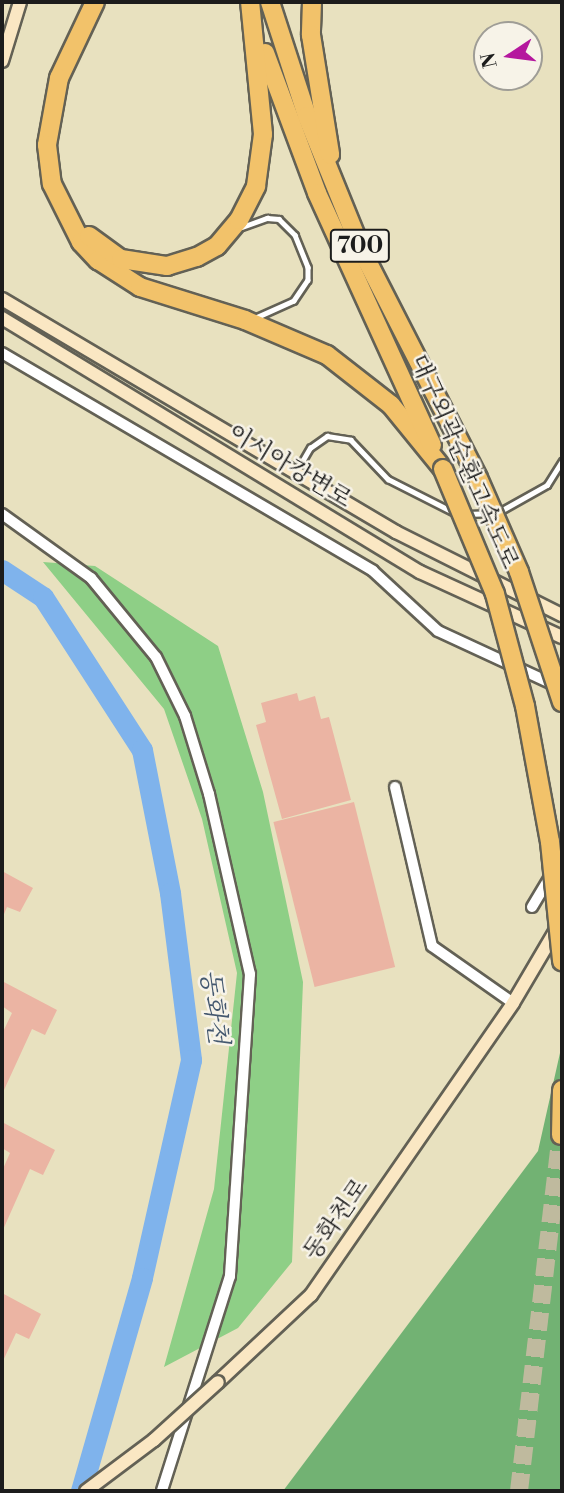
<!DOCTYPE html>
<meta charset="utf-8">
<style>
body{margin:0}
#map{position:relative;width:564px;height:1493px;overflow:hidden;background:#e8e1bf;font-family:"Libre Bodoni","Noto Serif KR",serif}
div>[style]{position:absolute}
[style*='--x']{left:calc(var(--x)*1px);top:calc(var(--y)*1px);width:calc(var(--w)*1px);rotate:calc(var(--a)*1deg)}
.green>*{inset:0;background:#8ecf86}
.forest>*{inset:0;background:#72b273}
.river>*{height:21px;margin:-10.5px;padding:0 10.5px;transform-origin:10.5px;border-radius:10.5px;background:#7fb3ec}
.building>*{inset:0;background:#ebb4a3;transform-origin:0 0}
.highway-tunnel>*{height:18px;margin-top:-9px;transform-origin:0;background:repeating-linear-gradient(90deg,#bfba9e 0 18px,transparent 0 27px)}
.roads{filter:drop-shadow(2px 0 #636155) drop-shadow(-2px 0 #636155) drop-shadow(0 2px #636155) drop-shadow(0 -2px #636155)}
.lane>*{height:4.5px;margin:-2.25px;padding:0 2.25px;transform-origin:2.25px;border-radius:2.25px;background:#fff}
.street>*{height:10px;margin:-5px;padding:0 5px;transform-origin:5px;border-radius:5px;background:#fff}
.secondary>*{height:12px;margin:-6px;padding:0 6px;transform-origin:6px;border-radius:6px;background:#fae7c3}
.highway>*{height:18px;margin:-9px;padding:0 9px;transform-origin:9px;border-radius:9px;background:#f2c26a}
.bridges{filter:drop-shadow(2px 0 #636155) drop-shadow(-2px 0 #636155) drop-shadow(0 2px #636155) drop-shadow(0 -2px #636155)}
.secondary-bridge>*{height:12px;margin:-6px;padding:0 6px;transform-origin:6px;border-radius:6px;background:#fae7c3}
.highway-bridge>*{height:18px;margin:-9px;padding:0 9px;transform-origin:9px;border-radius:9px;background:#f2c26a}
span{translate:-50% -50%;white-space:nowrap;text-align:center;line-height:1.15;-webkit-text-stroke:5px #f7f3e8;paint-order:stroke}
.shield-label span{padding:2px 5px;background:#f7f3e8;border:2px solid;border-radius:5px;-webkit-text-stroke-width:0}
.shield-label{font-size:23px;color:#1c1c1c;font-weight:700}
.street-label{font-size:24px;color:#1c1c1c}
.water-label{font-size:26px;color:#44586f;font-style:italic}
.frame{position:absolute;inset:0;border:4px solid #1c1c1c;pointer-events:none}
.north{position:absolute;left:473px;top:21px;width:70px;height:70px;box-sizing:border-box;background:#f7f3e8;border:2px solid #9f9d96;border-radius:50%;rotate:257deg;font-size:19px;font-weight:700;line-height:28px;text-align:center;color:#1c1c1c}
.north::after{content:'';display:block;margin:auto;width:24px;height:32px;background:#b5179e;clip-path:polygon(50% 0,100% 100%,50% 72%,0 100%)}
</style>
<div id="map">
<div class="green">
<div style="clip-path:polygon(43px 562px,95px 566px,218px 646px,263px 792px,303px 982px,292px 1262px,238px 1328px,164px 1367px,214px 1189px,237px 973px,202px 819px,164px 709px)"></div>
</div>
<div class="forest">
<div style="clip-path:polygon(562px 1044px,562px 1491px,283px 1491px,538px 1151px)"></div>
</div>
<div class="river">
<div style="--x:2;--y:570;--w:49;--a:33.4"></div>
<div style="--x:43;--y:597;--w:182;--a:57.1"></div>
<div style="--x:142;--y:750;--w:146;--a:78.9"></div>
<div style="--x:170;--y:893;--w:168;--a:82.8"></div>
<div style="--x:191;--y:1060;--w:223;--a:102.7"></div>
<div style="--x:142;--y:1278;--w:222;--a:106"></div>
</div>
<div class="building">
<div style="clip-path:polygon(297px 693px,299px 701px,315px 696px,321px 719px,329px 717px,351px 800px,282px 819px,256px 725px,266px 722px,261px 703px)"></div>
<div style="left:354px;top:802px;width:170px;height:83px;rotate:76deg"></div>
<div style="clip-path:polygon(2px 871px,33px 888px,20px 912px,7px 907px,2px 919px)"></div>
<div style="clip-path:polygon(2px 981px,57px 1010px,45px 1035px,32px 1029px,4px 1090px,2px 1034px,12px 1013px,2px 1006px)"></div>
<div style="clip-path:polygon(2px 1122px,55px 1150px,43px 1175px,30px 1169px,2px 1232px,2px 1171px,10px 1153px,2px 1148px)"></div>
<div style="clip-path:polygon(2px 1293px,41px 1314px,29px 1339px,16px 1333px,2px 1363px)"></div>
</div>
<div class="highway-tunnel">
<div style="--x:519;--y:1491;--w:358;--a:-83.3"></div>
</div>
<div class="roads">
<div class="lane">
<div style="--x:242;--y:227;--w:27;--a:-20"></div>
<div style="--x:267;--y:218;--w:12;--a:5"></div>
<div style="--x:279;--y:219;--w:23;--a:45"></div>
<div style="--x:295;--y:235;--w:35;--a:68"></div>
<div style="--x:308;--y:267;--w:13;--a:90"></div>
<div style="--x:308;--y:280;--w:25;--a:124"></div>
<div style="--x:294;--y:301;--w:42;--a:155.9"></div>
<div style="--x:296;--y:472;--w:28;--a:-60"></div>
<div style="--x:310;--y:448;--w:21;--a:-35"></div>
<div style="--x:327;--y:436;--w:24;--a:9"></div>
<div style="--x:351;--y:440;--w:54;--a:46.5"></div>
<div style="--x:388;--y:479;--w:77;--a:26.9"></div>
<div style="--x:497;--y:513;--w:57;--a:-29.2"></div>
<div style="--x:547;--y:485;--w:28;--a:-58"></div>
<div style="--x:466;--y:514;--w:23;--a:-2"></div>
</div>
<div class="street">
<div style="--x:2;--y:353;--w:430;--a:30.4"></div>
<div style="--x:373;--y:571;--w:88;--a:42.7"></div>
<div style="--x:438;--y:631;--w:131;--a:24.8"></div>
<div style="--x:2;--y:514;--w:110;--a:35.7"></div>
<div style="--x:91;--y:578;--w:102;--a:50.6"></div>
<div style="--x:156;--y:657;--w:66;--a:63.8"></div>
<div style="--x:185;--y:716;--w:82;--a:72.9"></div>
<div style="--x:209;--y:794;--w:185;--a:77.2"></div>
<div style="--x:250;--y:974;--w:303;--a:93.8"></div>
<div style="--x:230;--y:1276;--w:225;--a:107.6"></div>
<div style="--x:395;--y:787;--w:163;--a:76.9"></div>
<div style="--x:432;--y:946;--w:99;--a:35.1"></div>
<div style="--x:532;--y:907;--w:58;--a:-59"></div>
</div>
<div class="secondary">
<div style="--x:2;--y:61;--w:62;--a:-73"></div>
<div style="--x:2;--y:299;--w:458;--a:30.6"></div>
<div style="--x:396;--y:532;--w:186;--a:26.6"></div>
<div style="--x:2;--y:318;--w:489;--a:31.3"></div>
<div style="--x:420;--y:572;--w:156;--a:24.6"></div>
<div style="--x:218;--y:1382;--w:127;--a:-43.1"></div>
<div style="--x:311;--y:1295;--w:355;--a:-55.3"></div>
<div style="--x:513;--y:1003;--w:91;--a:-59.5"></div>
</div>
<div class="highway">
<div style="--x:95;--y:2;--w:84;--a:115.3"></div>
<div style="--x:59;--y:78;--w:68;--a:100.2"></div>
<div style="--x:47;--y:145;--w:39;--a:83"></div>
<div style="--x:52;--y:184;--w:65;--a:63.4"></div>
<div style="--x:81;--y:242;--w:25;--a:47"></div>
<div style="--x:98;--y:260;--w:50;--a:32.7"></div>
<div style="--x:140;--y:287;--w:110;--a:17.4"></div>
<div style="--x:245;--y:320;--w:89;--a:23.1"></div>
<div style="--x:327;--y:355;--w:81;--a:38"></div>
<div style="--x:391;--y:405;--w:82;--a:50.9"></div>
<div style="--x:270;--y:2;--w:120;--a:72"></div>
<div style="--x:307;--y:116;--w:144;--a:67.9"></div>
<div style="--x:361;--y:249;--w:257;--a:62.9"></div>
<div style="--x:312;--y:2;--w:33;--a:92"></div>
<div style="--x:311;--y:35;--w:121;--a:80.9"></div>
<div style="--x:265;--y:53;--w:149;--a:69.6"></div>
<div style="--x:317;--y:193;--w:277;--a:65.5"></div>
<div style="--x:89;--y:236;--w:39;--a:36"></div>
<div style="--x:121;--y:259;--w:47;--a:8.7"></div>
<div style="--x:167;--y:266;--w:31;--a:-17"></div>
<div style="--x:197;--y:257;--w:23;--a:-29"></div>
<div style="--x:217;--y:246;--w:34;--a:-50"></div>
<div style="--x:239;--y:220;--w:38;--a:-63"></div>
<div style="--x:256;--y:186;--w:52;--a:-82.3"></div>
<div style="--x:263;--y:134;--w:133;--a:-95.6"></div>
<div style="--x:561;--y:1135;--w:45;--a:-88.7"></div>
</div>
</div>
<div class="bridges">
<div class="secondary-bridge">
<div style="--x:86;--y:1491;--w:85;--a:-36.9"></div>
<div style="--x:154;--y:1440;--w:86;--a:-42.2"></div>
</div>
<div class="highway-bridge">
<div style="--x:443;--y:469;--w:135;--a:67.4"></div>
<div style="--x:495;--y:594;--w:116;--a:75"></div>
<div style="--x:525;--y:706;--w:138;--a:79.6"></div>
<div style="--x:550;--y:842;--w:120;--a:84.2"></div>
<div style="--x:478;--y:478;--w:103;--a:66.4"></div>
<div style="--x:519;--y:572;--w:137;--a:71.7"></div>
</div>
</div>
<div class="shield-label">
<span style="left:360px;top:246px">700</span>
</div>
<div class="street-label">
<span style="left:463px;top:462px;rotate:66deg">대구외곽순환고속도로</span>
<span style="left:289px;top:467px;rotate:31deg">이시아강변로</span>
<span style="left:337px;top:1220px;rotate:-55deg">동화천로</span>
</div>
<div class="water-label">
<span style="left:213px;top:1007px;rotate:83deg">동화천</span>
</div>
<div class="frame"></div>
<div class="north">N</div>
</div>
